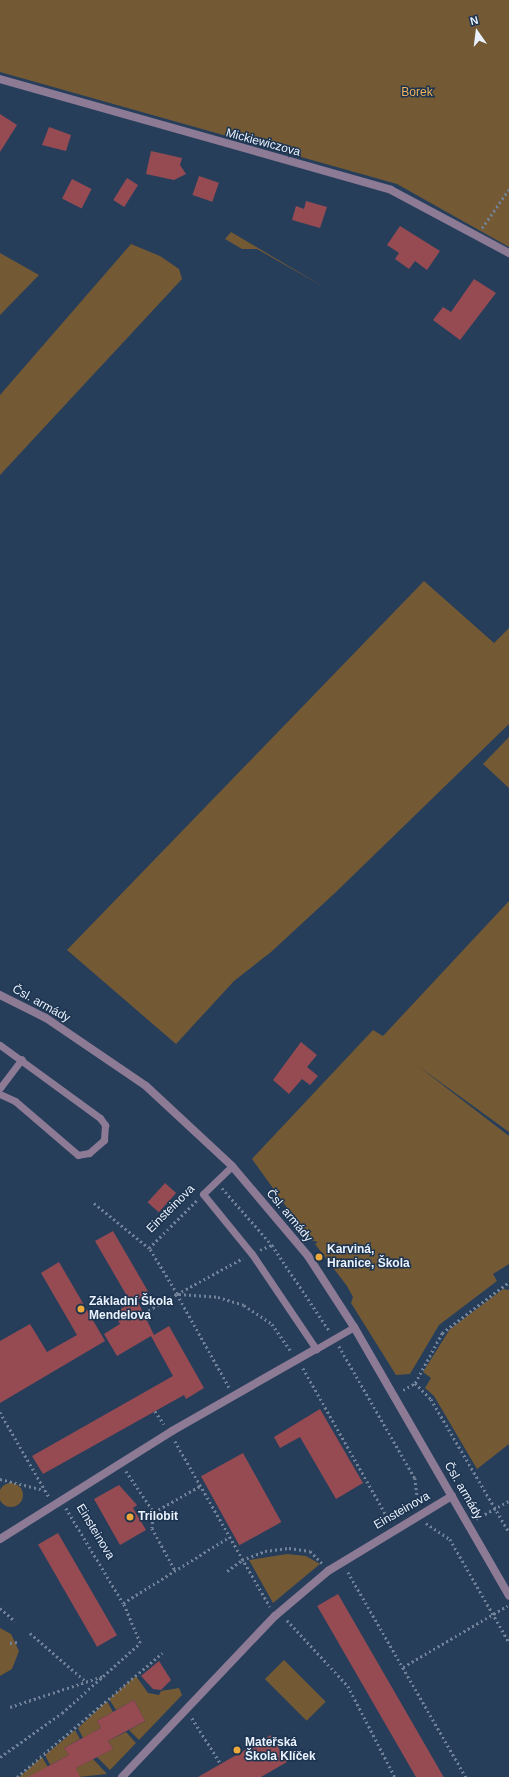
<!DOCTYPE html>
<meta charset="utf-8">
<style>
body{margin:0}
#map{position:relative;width:509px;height:1777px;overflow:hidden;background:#273e5b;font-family:Helvetica,sans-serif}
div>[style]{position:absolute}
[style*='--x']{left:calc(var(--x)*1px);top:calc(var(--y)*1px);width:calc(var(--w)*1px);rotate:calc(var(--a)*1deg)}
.green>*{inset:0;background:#735934;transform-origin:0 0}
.round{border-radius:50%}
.building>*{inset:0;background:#964b53;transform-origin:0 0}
.path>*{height:2.5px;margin-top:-1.25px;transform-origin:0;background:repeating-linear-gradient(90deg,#718299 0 2px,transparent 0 5px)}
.service>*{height:7px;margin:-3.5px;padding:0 3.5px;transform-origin:3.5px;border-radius:3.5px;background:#8d7b96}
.pedestrian>*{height:8px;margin:-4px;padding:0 4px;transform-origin:4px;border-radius:4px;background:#8d7b96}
.minor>*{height:8px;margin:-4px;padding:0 4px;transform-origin:4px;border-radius:4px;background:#8d7b96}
.dots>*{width:11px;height:11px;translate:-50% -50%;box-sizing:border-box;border:2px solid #1d3450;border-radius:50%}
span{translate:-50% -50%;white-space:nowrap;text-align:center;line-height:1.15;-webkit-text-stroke:3px #1d3450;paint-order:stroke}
.park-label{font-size:12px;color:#f2b358}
.street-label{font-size:12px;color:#eaf2fd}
.poi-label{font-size:12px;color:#eaf2fd;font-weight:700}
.left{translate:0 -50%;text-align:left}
.north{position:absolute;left:457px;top:12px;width:40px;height:40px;-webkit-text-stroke:3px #1d3450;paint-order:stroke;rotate:346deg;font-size:11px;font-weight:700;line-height:16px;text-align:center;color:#eaf2fd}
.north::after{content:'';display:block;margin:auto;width:14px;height:18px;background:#eaf2fd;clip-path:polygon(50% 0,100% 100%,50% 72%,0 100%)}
</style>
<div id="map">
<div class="green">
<div style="clip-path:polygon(0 0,509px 0,509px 247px,397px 184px,0 72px)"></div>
<div style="clip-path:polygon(231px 232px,324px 287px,257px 249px,242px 249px,225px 239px)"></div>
<div style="clip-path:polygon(131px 244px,160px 256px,179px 269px,182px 279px,0 475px,0 395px)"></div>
<div style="clip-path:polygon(0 253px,39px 275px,0 315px)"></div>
<div style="clip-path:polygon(424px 581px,494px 643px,509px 628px,509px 724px,336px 892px,271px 952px,234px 981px,176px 1044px,67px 950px)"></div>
<div style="clip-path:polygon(509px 737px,509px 788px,483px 764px)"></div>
<div style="clip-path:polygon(509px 901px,509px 1132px,418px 1066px,509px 1136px,509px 1264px,493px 1274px,497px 1281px,439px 1325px,410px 1374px,396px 1375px,351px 1303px,353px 1297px,347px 1286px,315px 1244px,318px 1242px,311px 1240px,298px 1223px,252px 1159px,373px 1030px,383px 1036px)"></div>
<div style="clip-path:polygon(503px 1289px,509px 1290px,509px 1444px,477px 1469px,434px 1396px,425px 1388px,431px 1378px,423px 1372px,450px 1329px)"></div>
<div class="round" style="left:-1px;top:1483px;width:24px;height:24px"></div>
<div style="clip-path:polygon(287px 1554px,306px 1556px,320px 1564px,273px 1603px,249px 1560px)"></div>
<div style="clip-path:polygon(0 1628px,11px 1634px,19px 1651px,12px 1669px,0 1676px)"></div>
<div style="left:284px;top:1660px;width:59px;height:27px;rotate:45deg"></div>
<div style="clip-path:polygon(136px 1676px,148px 1693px,159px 1695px,161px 1691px,179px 1688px,182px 1695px,139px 1740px,129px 1730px,145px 1721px,134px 1700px,116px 1710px,109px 1699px)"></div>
<div style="clip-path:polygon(107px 1701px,113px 1712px,97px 1721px,101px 1728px,83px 1738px,78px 1728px)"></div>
<div style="clip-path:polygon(75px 1730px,80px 1739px,64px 1748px,69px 1755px,50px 1765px,45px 1755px)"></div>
<div style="clip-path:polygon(126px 1732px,136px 1743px,110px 1770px,97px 1757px,113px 1749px,108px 1741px)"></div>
<div style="clip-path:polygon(42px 1757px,48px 1767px,32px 1777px,19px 1777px)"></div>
<div style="clip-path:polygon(93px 1759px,107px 1774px,78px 1777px,76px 1768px)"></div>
</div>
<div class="building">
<div style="clip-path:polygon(0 114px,17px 125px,0 152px)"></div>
<div style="clip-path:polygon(49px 127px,71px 135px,66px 151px,42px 145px)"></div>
<div style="clip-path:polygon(151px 151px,182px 158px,180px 165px,186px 174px,174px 180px,146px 174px)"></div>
<div style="left:199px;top:176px;width:21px;height:20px;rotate:19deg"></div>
<div style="left:127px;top:178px;width:13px;height:26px;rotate:32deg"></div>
<div style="left:72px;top:179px;width:22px;height:22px;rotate:27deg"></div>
<div style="clip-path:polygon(306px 201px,327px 207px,320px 228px,292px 220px,296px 206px,304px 209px)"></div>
<div style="clip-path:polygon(400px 226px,440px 251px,427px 270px,415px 261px,409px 269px,395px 259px,399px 253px,387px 245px)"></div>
<div style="clip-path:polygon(474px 279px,496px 293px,460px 340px,433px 320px,443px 307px,451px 312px)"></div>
<div style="clip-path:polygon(301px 1042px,317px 1055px,307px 1067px,318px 1076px,310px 1085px,302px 1079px,289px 1094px,273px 1080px)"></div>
<div style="left:165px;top:1183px;width:15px;height:26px;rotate:42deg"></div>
<div style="clip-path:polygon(113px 1231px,149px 1293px,137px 1300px,154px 1335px,169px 1326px,204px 1388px,186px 1399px,184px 1395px,43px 1474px,32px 1456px,173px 1376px,151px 1336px,117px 1356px,104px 1334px,120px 1324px,114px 1313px,131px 1303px,95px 1241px)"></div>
<div style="clip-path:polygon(59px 1262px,105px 1341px,0 1403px,0 1341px,30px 1324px,47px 1352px,77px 1335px,41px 1273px)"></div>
<div style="clip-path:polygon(320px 1409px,363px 1483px,336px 1499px,300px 1437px,280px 1448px,274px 1437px)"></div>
<div style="left:243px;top:1453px;width:79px;height:48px;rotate:61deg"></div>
<div style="clip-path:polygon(119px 1485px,137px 1505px,133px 1508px,146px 1530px,120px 1545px,94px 1499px)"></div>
<div style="left:58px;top:1533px;width:118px;height:23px;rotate:60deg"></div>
<div style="left:338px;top:1594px;width:211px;height:24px;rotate:60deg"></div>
<div style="clip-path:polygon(159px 1661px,171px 1680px,161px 1690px,153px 1689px,141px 1676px)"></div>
<div style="clip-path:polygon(134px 1700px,145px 1721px,108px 1741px,113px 1749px,76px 1768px,80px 1777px,28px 1777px,69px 1755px,64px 1748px,101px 1728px,97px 1721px)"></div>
<div style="clip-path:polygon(271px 1735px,287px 1762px,261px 1777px,198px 1777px)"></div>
</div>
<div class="path">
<div style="--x:482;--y:228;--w:47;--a:-55.3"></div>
<div style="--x:222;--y:1188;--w:76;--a:48.7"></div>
<div style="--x:94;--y:1203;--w:71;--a:39.3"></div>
<div style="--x:260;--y:1250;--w:13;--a:-23"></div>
<div style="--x:272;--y:1245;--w:102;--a:56.2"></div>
<div style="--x:177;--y:1294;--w:75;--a:-28.6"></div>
<div style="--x:177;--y:1294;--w:54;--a:-121.3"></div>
<div style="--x:149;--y:1248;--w:68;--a:-45"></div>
<div style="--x:179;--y:1294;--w:39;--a:4"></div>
<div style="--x:218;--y:1297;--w:27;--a:17"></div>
<div style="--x:244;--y:1305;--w:34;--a:34"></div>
<div style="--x:272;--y:1324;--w:33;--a:55"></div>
<div style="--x:144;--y:1313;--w:38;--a:-30"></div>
<div style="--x:177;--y:1294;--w:107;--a:60.8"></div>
<div style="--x:339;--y:1346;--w:152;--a:60.1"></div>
<div style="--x:415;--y:1478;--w:26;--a:83"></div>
<div style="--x:303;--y:1368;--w:177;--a:60.5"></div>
<div style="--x:415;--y:1383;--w:23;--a:45"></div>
<div style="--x:431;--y:1399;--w:154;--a:59.6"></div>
<div style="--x:403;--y:1390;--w:14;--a:-30"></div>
<div style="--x:415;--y:1383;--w:57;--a:-61.6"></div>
<div style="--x:442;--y:1333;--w:84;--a:-37.3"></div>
<div style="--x:155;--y:1411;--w:16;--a:55"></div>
<div style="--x:0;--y:1412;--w:98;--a:60"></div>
<div style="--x:175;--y:1441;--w:191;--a:60.2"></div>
<div style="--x:126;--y:1471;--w:50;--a:55.7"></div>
<div style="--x:154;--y:1512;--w:16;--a:97"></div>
<div style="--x:152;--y:1528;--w:48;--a:61.3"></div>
<div style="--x:0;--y:1479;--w:45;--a:14"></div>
<div style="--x:66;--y:1508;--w:111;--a:59"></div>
<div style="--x:123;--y:1603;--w:125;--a:-31.9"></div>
<div style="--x:154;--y:1512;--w:53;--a:-29.5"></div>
<div style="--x:476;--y:1519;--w:38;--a:-29"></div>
<div style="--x:426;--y:1523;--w:29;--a:34"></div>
<div style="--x:450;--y:1539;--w:119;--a:60.2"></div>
<div style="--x:227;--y:1571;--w:19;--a:-36"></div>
<div style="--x:242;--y:1560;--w:25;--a:-21"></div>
<div style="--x:265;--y:1551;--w:24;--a:-7"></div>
<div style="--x:289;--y:1548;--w:21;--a:8"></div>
<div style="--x:310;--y:1551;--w:17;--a:45"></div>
<div style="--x:348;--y:1572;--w:237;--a:60.1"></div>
<div style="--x:0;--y:1608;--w:20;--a:41"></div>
<div style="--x:287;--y:1620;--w:90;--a:47.3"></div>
<div style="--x:348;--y:1686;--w:102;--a:62.7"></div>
<div style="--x:30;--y:1633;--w:72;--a:41"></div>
<div style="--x:10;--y:1643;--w:7;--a:-8"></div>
<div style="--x:403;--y:1667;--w:121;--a:-30.4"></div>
<div style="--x:10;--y:1707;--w:98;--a:-18.4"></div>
<div style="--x:192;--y:1718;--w:54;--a:57.8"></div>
<div style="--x:0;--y:1757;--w:76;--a:-35.4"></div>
<div style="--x:62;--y:1713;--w:105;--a:-41.9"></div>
<div style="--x:140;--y:1643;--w:43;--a:-113"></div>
<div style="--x:17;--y:1777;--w:191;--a:-40.5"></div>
</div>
<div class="service">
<div style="--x:0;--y:1045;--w:124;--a:36.1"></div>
<div style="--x:100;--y:1118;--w:9;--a:54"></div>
<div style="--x:105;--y:1125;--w:15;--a:94"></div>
<div style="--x:104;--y:1140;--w:20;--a:139"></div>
<div style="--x:89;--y:1153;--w:11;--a:170"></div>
<div style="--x:78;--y:1155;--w:83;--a:-139.4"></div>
<div style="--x:15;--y:1101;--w:17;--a:-155"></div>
<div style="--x:0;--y:1088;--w:36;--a:-53"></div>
<div style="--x:232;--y:1166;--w:40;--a:136"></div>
<div style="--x:203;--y:1194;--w:77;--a:50.8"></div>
<div style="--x:252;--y:1254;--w:115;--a:56"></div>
<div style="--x:316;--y:1349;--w:44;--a:-30.1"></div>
</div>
<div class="pedestrian">
<div style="--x:0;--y:1539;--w:203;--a:-32.1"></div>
<div style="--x:172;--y:1431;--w:166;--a:-29.7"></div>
</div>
<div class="minor">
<div style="--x:0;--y:79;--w:406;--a:15.8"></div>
<div style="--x:391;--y:190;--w:134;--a:28.1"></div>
<div style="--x:0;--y:995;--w:51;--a:26.6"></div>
<div style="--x:46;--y:1018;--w:121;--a:34.2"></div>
<div style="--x:146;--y:1086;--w:117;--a:42.9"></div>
<div style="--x:232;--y:1166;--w:118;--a:49.8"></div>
<div style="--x:308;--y:1256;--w:85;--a:57.1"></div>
<div style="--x:354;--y:1327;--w:310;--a:60"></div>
<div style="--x:122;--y:1777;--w:222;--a:-46.5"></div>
<div style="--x:275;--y:1616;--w:70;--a:-40.3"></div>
<div style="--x:328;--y:1571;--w:145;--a:-31.2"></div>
</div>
<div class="dots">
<div style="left:319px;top:1257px;background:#eda83b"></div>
<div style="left:81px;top:1309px;background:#eda83b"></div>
<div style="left:130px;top:1517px;background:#eda83b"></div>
<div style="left:237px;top:1750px;background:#eda83b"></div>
</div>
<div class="park-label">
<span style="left:417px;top:93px">Borek</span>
</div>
<div class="street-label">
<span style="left:263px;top:143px;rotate:15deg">Mickiewiczova</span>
<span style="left:41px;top:1004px;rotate:29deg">Čsl. armády</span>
<span style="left:171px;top:1209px;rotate:-45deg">Einsteinova</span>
<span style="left:289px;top:1216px;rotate:50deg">Čsl. armády</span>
<span style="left:463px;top:1491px;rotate:60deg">Čsl. armády</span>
<span style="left:402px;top:1511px;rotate:-30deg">Einsteinova</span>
<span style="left:95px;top:1532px;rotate:59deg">Einsteinova</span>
</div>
<div class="poi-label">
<span class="left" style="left:327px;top:1257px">Karviná,<br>Hranice, Škola</span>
<span class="left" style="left:89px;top:1309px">Základní Škola<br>Mendelova</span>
<span class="left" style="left:138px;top:1517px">Trilobit</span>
<span class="left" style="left:245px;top:1750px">Mateřská<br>Škola Klíček</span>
</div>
<div class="north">N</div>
</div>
